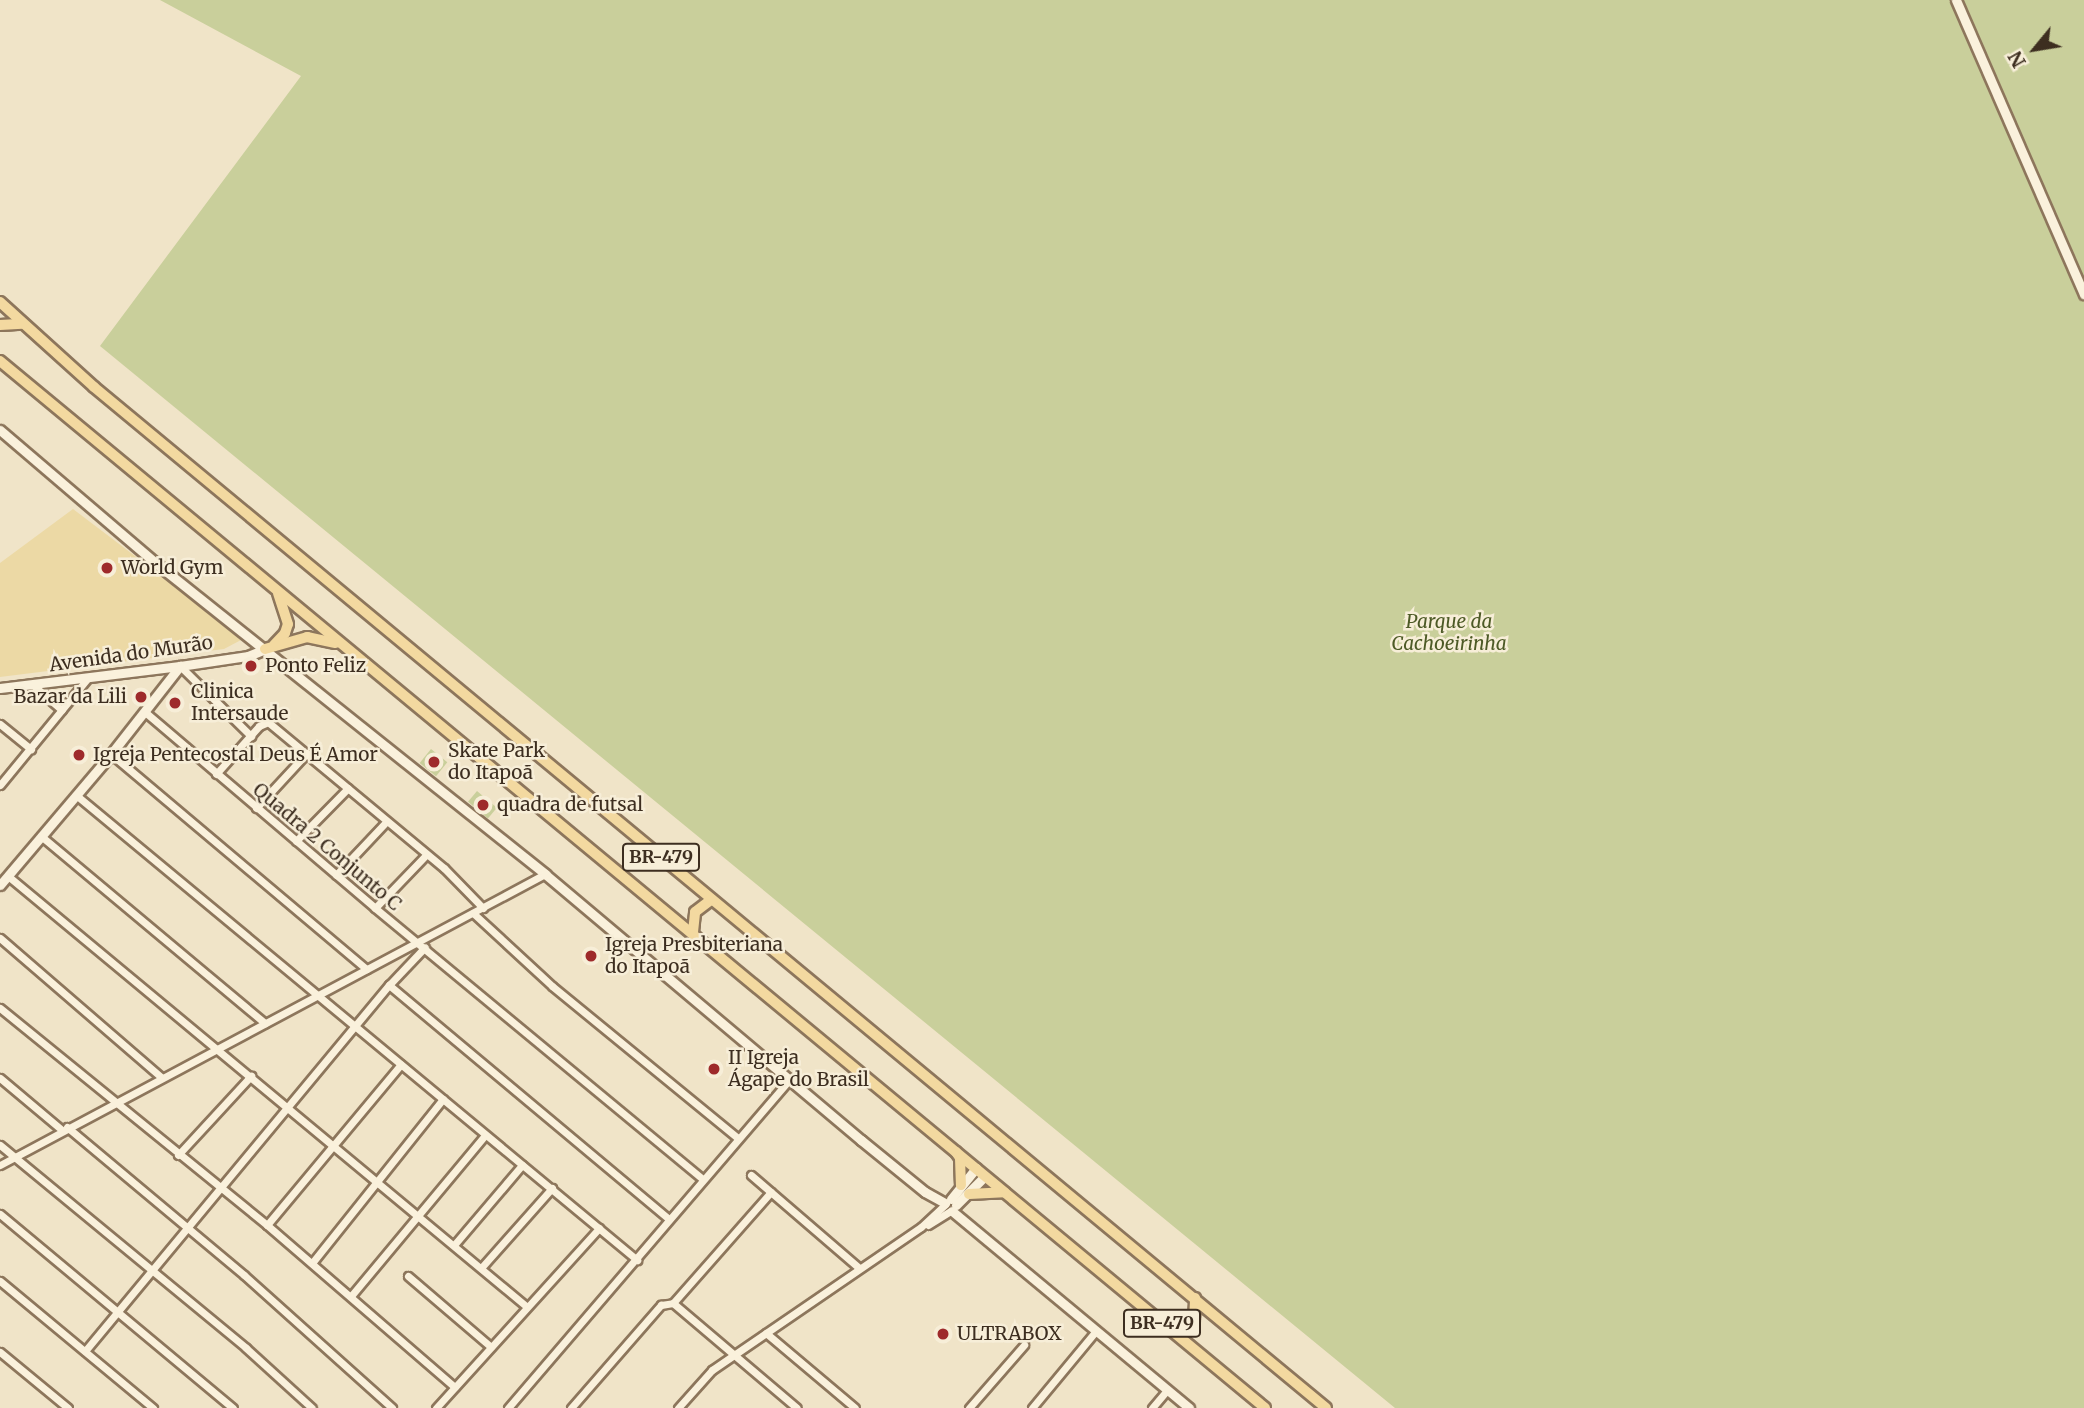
<!DOCTYPE html>
<meta charset="utf-8">
<style>
body{margin:0}
#map{position:relative;width:2084px;height:1408px;overflow:hidden;background:#f0e4c8;font-family:Merriweather,serif}
div>[style]{position:absolute}
[style*='--x']{left:calc(var(--x)*1px);top:calc(var(--y)*1px);width:calc(var(--w)*1px);rotate:calc(var(--a)*1deg)}
.green>*{inset:0;background:#c9cf9b;transform-origin:0 0}
.sand>*{inset:0;background:#ecd9a5}
.roads{filter:drop-shadow(2px 0 #8d765c) drop-shadow(-2px 0 #8d765c) drop-shadow(0 2px #8d765c) drop-shadow(0 -2px #8d765c)}
.minor>*{height:7px;margin:-3.5px;padding:0 3.5px;transform-origin:3.5px;border-radius:3.5px;background:#faf1dc}
.tertiary>*{height:9px;margin:-4.5px;padding:0 4.5px;transform-origin:4.5px;border-radius:4.5px;background:#faf1dc}
.primary>*{height:10px;margin:-5px;padding:0 5px;transform-origin:5px;border-radius:5px;background:#f3d9a0}
.dots>*{width:19px;height:19px;translate:-50% -50%;box-sizing:border-box;border:4px solid #f7eed8;border-radius:50%}
span{translate:-50% -50%;white-space:nowrap;text-align:center;line-height:1.15;-webkit-text-stroke:5px #f7eed8;paint-order:stroke}
.shield-label span{padding:2px 5px;background:#f7eed8;border:2px solid;border-radius:5px;-webkit-text-stroke-width:0}
.shield-label{font-size:18px;color:#3d2e20;font-weight:700}
.poi-label{font-size:19px;color:#3d2e20}
.left{translate:0 -50%;text-align:left}
.right{translate:-100% -50%;text-align:right}
.park-label{font-size:19px;color:#4d5a26;font-style:italic}
.street-label{font-size:19px;color:#3d2e20}
.north{position:absolute;left:2000px;top:14px;width:70px;height:70px;-webkit-text-stroke:5px #f7eed8;paint-order:stroke;rotate:240deg;font-size:19px;font-weight:700;line-height:28px;text-align:center;color:#3d2e20}
.north::after{content:'';display:block;margin:auto;width:24px;height:32px;background:#3d2e20;clip-path:polygon(50% 0,100% 100%,50% 72%,0 100%)}
</style>
<div id="map">
<div class="green">
<div style="clip-path:polygon(160px 0,2084px 0,2084px 1408px,1395px 1408px,100px 346px,301px 76px)"></div>
<div style="left:431px;top:749px;width:21px;height:18px;rotate:39deg"></div>
<div style="left:477px;top:791px;width:26px;height:14px;rotate:40deg"></div>
</div>
<div class="sand">
<div style="clip-path:polygon(73px 509px,222px 622px,241px 640px,224px 649px,0 677px,0 563px)"></div>
</div>
<div class="roads">
<div class="minor">
<div style="--x:180;--y:666;--w:100;--a:44.6"></div>
<div style="--x:33;--y:685;--w:38;--a:41"></div>
<div style="--x:145;--y:712;--w:302;--a:40.4"></div>
<div style="--x:375;--y:908;--w:425;--a:39.6"></div>
<div style="--x:0;--y:724;--w:40;--a:39"></div>
<div style="--x:111;--y:754;--w:334;--a:40.1"></div>
<div style="--x:216;--y:774;--w:64;--a:-48.1"></div>
<div style="--x:259;--y:726;--w:10;--a:-24"></div>
<div style="--x:268;--y:722;--w:229;--a:39.7"></div>
<div style="--x:444;--y:868;--w:56;--a:45.7"></div>
<div style="--x:0;--y:785;--w:137;--a:-50.6"></div>
<div style="--x:76;--y:795;--w:729;--a:39.65"></div>
<div style="--x:256;--y:808;--w:75;--a:-47.2"></div>
<div style="--x:41;--y:836;--w:292;--a:39.9"></div>
<div style="--x:296;--y:841;--w:74;--a:-45.5"></div>
<div style="--x:336;--y:875;--w:73;--a:-46.7"></div>
<div style="--x:8;--y:876;--w:673;--a:39.7"></div>
<div style="--x:375;--y:908;--w:74;--a:-46.1"></div>
<div style="--x:473;--y:913;--w:108;--a:42.7"></div>
<div style="--x:552;--y:986;--w:240;--a:39.3"></div>
<div style="--x:0;--y:938;--w:214;--a:40.8"></div>
<div style="--x:389;--y:985;--w:365;--a:39.9"></div>
<div style="--x:0;--y:1008;--w:344;--a:39.1"></div>
<div style="--x:267;--y:1225;--w:248;--a:40.8"></div>
<div style="--x:0;--y:1078;--w:81;--a:40"></div>
<div style="--x:67;--y:1127;--w:231;--a:39.9"></div>
<div style="--x:244;--y:1275;--w:199;--a:41.9"></div>
<div style="--x:0;--y:1145;--w:319;--a:39.5"></div>
<div style="--x:246;--y:1348;--w:89;--a:42.3"></div>
<div style="--x:178;--y:1155;--w:108;--a:-47.3"></div>
<div style="--x:0;--y:1165;--w:618;--a:-28.1"></div>
<div style="--x:751;--y:1175;--w:143;--a:40.7"></div>
<div style="--x:0;--y:1214;--w:303;--a:39.8"></div>
<div style="--x:267;--y:1225;--w:209;--a:-50.2"></div>
<div style="--x:928;--y:1225;--w:26;--a:-32"></div>
<div style="--x:454;--y:1245;--w:105;--a:-49.6"></div>
<div style="--x:312;--y:1263;--w:210;--a:-51.4"></div>
<div style="--x:481;--y:1268;--w:107;--a:-48.4"></div>
<div style="--x:408;--y:1276;--w:109;--a:40.5"></div>
<div style="--x:0;--y:1281;--w:199;--a:39.7"></div>
<div style="--x:351;--y:1296;--w:209;--a:-50.2"></div>
<div style="--x:673;--y:1303;--w:162;--a:40.3"></div>
<div style="--x:673;--y:1303;--w:148;--a:-48.6"></div>
<div style="--x:766;--y:1333;--w:116;--a:40.1"></div>
<div style="--x:85;--y:1351;--w:476;--a:-50.3"></div>
<div style="--x:389;--y:985;--w:52;--a:-46.5"></div>
<div style="--x:0;--y:1352;--w:88;--a:39.5"></div>
<div style="--x:436;--y:1408;--w:243;--a:-47.8"></div>
<div style="--x:508;--y:1408;--w:433;--a:-49.4"></div>
<div style="--x:571;--y:1408;--w:137;--a:-48.9"></div>
<div style="--x:661;--y:1305;--w:12;--a:-9"></div>
<div style="--x:678;--y:1408;--w:51;--a:-48.2"></div>
<div style="--x:712;--y:1370;--w:253;--a:-34.4"></div>
<div style="--x:921;--y:1227;--w:33;--a:-43"></div>
<div style="--x:969;--y:1408;--w:84;--a:-48.9"></div>
<div style="--x:1032;--y:1408;--w:99;--a:-50.3"></div>
<div style="--x:1152;--y:1408;--w:23;--a:-50"></div>
</div>
<div class="tertiary">
<div style="--x:1956;--y:0;--w:321;--a:66.5"></div>
<div style="--x:0;--y:430;--w:206;--a:40.5"></div>
<div style="--x:157;--y:564;--w:497;--a:38.6"></div>
<div style="--x:545;--y:874;--w:413;--a:40.1"></div>
<div style="--x:861;--y:1140;--w:82;--a:39.1"></div>
<div style="--x:925;--y:1192;--w:23;--a:29"></div>
<div style="--x:0;--y:688;--w:181;--a:-7"></div>
<div style="--x:180;--y:666;--w:69;--a:-8.4"></div>
<div style="--x:248;--y:656;--w:18;--a:-22"></div>
<div style="--x:0;--y:885;--w:172;--a:-49.7"></div>
<div style="--x:111;--y:754;--w:112;--a:-51.9"></div>
<div style="--x:951;--y:1199;--w:40;--a:-51"></div>
<div style="--x:956;--y:1205;--w:41;--a:-45"></div>
<div style="--x:952;--y:1211;--w:308;--a:39.7"></div>
</div>
<div class="primary">
<div style="--x:0;--y:302;--w:127;--a:42.1"></div>
<div style="--x:94;--y:387;--w:1600;--a:39.65"></div>
<div style="--x:0;--y:325;--w:22;--a:-3"></div>
<div style="--x:0;--y:361;--w:1642;--a:39.61"></div>
<div style="--x:274;--y:645;--w:16;--a:-47"></div>
<div style="--x:285;--y:633;--w:9;--a:-72"></div>
<div style="--x:288;--y:624;--w:32;--a:-108"></div>
<div style="--x:265;--y:649;--w:44;--a:-15.9"></div>
<div style="--x:307;--y:637;--w:29;--a:12"></div>
<div style="--x:693;--y:932;--w:20;--a:-84"></div>
<div style="--x:695;--y:912;--w:21;--a:-37"></div>
<div style="--x:956;--y:1152;--w:7;--a:56"></div>
<div style="--x:960;--y:1158;--w:27;--a:88"></div>
<div style="--x:969;--y:1194;--w:35;--a:-3"></div>
<div style="--x:1172;--y:1331;--w:18;--a:-16"></div>
<div style="--x:1189;--y:1326;--w:8;--a:-50"></div>
<div style="--x:1194;--y:1320;--w:22;--a:-87"></div>
</div>
</div>
<div class="dots">
<div style="left:107px;top:568px;background:#9e2a2b"></div>
<div style="left:251px;top:666px;background:#9e2a2b"></div>
<div style="left:141px;top:697px;background:#9e2a2b"></div>
<div style="left:175px;top:703px;background:#9e2a2b"></div>
<div style="left:79px;top:755px;background:#9e2a2b"></div>
<div style="left:434px;top:762px;background:#9e2a2b"></div>
<div style="left:483px;top:805px;background:#9e2a2b"></div>
<div style="left:591px;top:956px;background:#9e2a2b"></div>
<div style="left:714px;top:1069px;background:#9e2a2b"></div>
<div style="left:943px;top:1334px;background:#9e2a2b"></div>
</div>
<div class="shield-label">
<span style="left:661px;top:857px">BR-479</span>
<span style="left:1162px;top:1323px">BR-479</span>
</div>
<div class="poi-label">
<span class="left" style="left:121px;top:568px">World Gym</span>
<span class="left" style="left:265px;top:666px">Ponto Feliz</span>
<span class="left" style="left:191px;top:703px">Clinica<br>Intersaude</span>
<span class="right" style="left:127px;top:697px">Bazar da Lili</span>
<span class="left" style="left:448px;top:762px">Skate Park<br>do Itapoã</span>
<span class="left" style="left:93px;top:755px">Igreja Pentecostal Deus É Amor</span>
<span class="left" style="left:497px;top:805px">quadra de futsal</span>
<span class="left" style="left:605px;top:956px">Igreja Presbiteriana<br>do Itapoã</span>
<span class="left" style="left:728px;top:1069px">II Igreja<br>Ágape do Brasil</span>
<span class="left" style="left:957px;top:1334px">ULTRABOX</span>
</div>
<div class="park-label">
<span style="left:1449px;top:633px">Parque da<br>Cachoeirinha</span>
</div>
<div class="street-label">
<span style="left:131px;top:654px;rotate:-8deg">Avenida do Murão</span>
<span style="left:327px;top:847px;rotate:40deg">Quadra 2 Conjunto C</span>
</div>
<div class="north">N</div>
</div>
